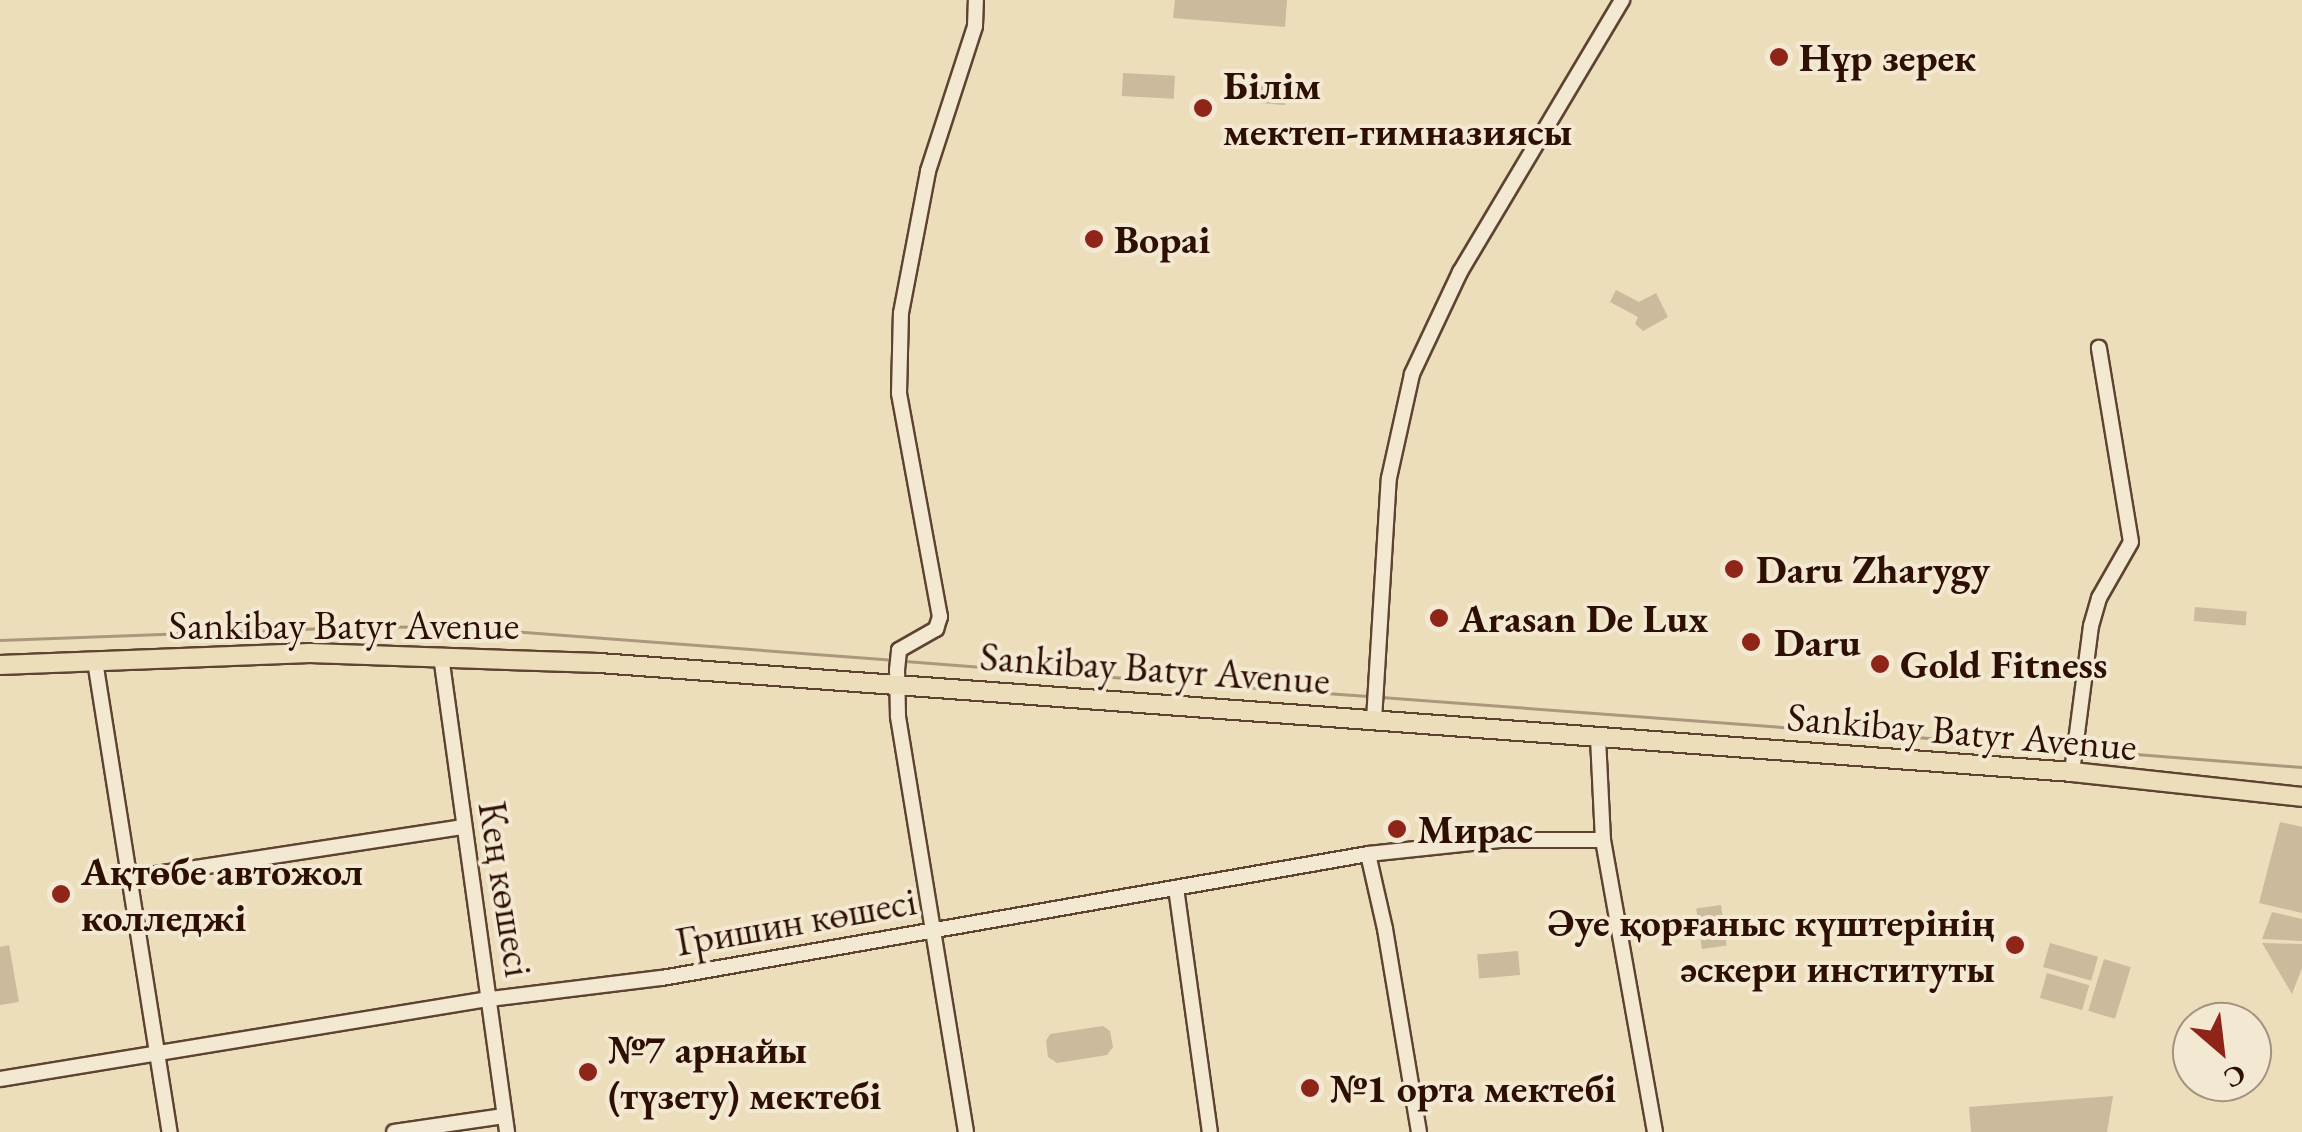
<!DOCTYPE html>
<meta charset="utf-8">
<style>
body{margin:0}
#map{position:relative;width:2302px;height:1132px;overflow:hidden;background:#ecddbb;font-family:"EB Garamond",serif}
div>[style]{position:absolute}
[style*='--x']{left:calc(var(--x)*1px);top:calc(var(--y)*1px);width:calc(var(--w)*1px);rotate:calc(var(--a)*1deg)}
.green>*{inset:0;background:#ccba9c;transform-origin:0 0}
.stream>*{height:2.5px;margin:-1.25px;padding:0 1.25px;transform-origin:1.25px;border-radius:1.25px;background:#ab977c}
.roads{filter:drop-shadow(2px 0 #5e4331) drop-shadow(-2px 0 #5e4331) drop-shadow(0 2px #5e4331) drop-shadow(0 -2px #5e4331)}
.minor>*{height:14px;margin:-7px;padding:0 7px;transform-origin:7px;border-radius:7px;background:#f3e9d3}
.major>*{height:18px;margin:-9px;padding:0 9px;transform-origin:9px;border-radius:9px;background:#ecddbb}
.dots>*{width:28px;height:28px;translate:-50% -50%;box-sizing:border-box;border:5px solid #f3e9d3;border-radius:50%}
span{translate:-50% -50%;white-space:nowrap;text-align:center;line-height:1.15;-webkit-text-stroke:8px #f3e9d3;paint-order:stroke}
.poi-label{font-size:40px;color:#2e1003;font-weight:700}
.left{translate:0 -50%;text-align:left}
.right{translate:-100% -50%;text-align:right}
.street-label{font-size:40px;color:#2e1003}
.north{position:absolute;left:2172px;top:1002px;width:100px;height:100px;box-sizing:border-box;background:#f3e9d3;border:2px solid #a49280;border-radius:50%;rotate:152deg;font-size:28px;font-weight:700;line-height:40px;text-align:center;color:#2e1003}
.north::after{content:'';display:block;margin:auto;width:35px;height:45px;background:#8f2418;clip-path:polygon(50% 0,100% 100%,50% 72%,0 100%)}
</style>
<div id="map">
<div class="green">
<div style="clip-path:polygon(1175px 0,1287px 0,1285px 27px,1173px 18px)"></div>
<div style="left:1123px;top:73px;width:52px;height:23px;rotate:3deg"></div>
<div style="left:1250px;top:81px;width:37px;height:21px;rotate:5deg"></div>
<div style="clip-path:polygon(1616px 290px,1639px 302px,1656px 293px,1668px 317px,1643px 331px,1635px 324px,1638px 317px,1610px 302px)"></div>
<div style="left:2195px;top:607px;width:52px;height:14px;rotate:5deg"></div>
<div style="clip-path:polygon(2280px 822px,2302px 827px,2302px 913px,2259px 903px)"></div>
<div style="left:1721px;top:905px;width:41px;height:25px;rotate:82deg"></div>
<div style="clip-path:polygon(2272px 912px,2302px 919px,2302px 941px,2262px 939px)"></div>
<div style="left:2050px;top:943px;width:50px;height:25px;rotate:16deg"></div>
<div style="clip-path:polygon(2262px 943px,2302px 944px,2302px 968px,2292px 994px)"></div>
<div style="clip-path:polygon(9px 945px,19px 1002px,0 1005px,0 947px)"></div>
<div style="left:1518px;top:951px;width:24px;height:41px;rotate:85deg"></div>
<div style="left:2104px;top:959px;width:28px;height:54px;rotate:17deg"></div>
<div style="left:2047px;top:973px;width:44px;height:26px;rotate:16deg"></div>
<div style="clip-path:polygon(1103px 1026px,1110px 1031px,1113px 1047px,1107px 1055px,1057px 1063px,1048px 1057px,1046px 1041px,1050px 1034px)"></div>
<div style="clip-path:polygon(2113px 1096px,2107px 1132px,1971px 1132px,1969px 1107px)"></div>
</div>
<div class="stream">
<div style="--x:0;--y:640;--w:373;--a:-2.1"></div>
<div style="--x:373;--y:626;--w:97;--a:1.2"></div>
<div style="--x:470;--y:628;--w:423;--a:4.3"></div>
<div style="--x:905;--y:661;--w:272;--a:4.4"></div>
<div style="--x:1215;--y:685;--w:153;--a:4.1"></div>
<div style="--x:1381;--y:697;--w:603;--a:4.28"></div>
<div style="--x:2085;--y:750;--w:218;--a:4.5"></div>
</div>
<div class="roads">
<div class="minor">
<div style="--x:441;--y:656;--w:481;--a:82.1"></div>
<div style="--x:95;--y:661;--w:477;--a:81"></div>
<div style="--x:1374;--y:720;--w:242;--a:-86.5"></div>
<div style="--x:1389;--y:478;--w:107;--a:-77.5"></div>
<div style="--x:1412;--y:374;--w:113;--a:-64.8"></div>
<div style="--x:1460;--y:272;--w:317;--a:-59.2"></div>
<div style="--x:1598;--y:738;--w:102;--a:87.2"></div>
<div style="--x:1603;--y:840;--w:297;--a:79.9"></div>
<div style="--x:2072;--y:772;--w:147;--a:-82.6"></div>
<div style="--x:2091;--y:626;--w:29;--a:-74"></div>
<div style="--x:2099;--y:598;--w:64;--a:-60.3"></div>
<div style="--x:2131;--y:542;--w:197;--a:-99.4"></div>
<div style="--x:1368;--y:854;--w:77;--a:77.2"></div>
<div style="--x:1385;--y:929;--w:206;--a:80.5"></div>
<div style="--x:129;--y:878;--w:338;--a:-8.7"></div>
<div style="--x:1176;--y:888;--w:246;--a:82.1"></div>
<div style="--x:0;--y:1079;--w:496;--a:-9.3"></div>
<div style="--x:490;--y:999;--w:173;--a:-7"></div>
<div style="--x:662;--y:978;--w:717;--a:-9.96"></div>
<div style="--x:1368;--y:854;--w:135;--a:-6"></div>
<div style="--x:1502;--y:840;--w:101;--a:0"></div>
<div style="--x:394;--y:1132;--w:111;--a:-8.3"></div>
<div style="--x:966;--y:1132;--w:422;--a:-99.3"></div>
<div style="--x:898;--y:716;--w:46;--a:-91.2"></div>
<div style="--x:897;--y:670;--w:20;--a:-84"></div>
<div style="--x:899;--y:650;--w:43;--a:-29.6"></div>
<div style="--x:936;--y:629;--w:13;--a:-72"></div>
<div style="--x:940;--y:617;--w:228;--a:-100.4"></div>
<div style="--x:899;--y:393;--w:80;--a:-88.6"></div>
<div style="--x:901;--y:313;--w:145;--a:-79.2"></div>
<div style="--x:928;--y:171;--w:152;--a:-72"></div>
<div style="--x:975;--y:26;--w:26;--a:-88"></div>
</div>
<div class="major">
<div style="--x:0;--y:665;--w:310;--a:-2.2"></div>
<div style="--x:310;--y:653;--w:289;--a:2"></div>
<div style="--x:599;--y:663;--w:1477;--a:4.23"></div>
<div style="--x:2072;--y:772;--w:231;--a:6.2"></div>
</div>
</div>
<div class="dots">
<div style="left:1779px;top:57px;background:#8f2418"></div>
<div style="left:1203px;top:108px;background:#8f2418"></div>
<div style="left:1094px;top:239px;background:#8f2418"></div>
<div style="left:1734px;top:569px;background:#8f2418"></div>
<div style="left:1439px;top:618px;background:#8f2418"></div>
<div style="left:1751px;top:642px;background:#8f2418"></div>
<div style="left:1880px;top:664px;background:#8f2418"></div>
<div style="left:1397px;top:829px;background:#8f2418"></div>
<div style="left:61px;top:894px;background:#8f2418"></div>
<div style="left:2015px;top:945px;background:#8f2418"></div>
<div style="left:588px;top:1072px;background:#8f2418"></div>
<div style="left:1310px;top:1088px;background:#8f2418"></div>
</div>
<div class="poi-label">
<span class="left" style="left:1799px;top:57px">Нұр зерек</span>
<span class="left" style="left:1223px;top:108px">Білім<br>мектеп-гимназиясы</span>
<span class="left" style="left:1114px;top:239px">Bopai</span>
<span class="left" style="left:1756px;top:569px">Daru Zharygy</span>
<span class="left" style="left:1459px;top:618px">Arasan De Lux</span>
<span class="left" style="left:1774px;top:642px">Daru</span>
<span class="left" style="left:1900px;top:664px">Gold Fitness</span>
<span class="left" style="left:1417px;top:829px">Мирас</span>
<span class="left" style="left:81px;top:894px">Ақтөбе автожол<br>колледжі</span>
<span class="right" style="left:1995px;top:945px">Әуе қорғаныс күштерінің<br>әскери институты</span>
<span class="left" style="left:608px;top:1072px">№7 арнайы<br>(түзету) мектебі</span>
<span class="left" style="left:1330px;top:1088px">№1 орта мектебі</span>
</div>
<div class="street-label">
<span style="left:344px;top:625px">Sankibay Batyr Avenue</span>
<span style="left:1155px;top:668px;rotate:4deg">Sankibay Batyr Avenue</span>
<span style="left:1962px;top:731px;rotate:5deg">Sankibay Batyr Avenue</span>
<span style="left:506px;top:889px;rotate:81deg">Кең көшесі</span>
<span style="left:796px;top:921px;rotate:-10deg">Гришин көшесі</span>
</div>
<div class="north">С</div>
</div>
